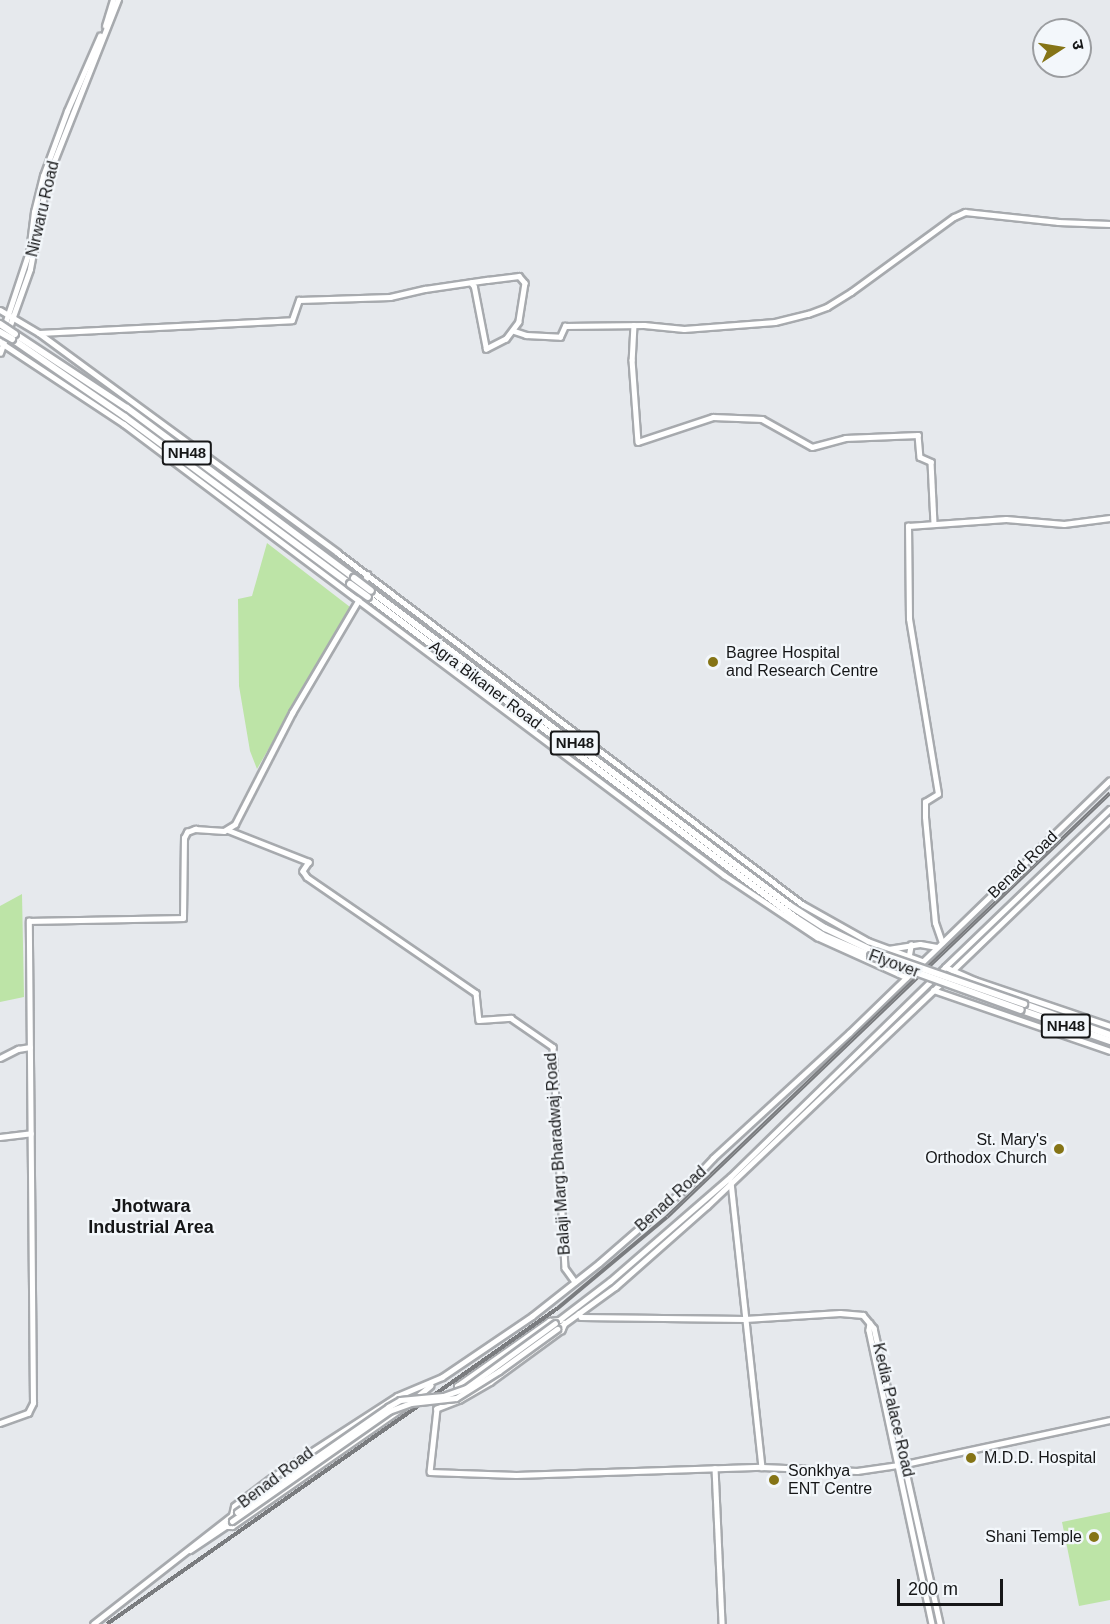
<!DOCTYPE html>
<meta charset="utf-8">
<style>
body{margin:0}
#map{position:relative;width:1110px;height:1624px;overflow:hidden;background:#e6e9ed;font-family:Arial,"Noto Sans Devanagari",sans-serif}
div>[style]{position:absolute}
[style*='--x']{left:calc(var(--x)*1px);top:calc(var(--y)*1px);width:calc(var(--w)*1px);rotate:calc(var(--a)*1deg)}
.green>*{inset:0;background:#bde4a7}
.roads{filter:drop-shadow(2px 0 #a7aaae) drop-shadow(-2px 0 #a7aaae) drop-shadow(0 2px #a7aaae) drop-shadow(0 -2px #a7aaae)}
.tertiary>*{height:4.5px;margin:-2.25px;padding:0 2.25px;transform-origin:2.25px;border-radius:2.25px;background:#fff}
.secondary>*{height:5px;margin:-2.5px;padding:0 2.5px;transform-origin:2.5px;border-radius:2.5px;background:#fff}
.trunk>*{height:6px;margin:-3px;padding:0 3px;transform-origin:3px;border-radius:3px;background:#fff}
.rail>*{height:4px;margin-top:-2px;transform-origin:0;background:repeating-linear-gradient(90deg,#f3f7fb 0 4.5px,#7a7c7f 0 9px);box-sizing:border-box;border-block:2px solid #7a7c7f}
.bridges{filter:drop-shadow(2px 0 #a7aaae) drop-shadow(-2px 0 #a7aaae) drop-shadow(0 2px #a7aaae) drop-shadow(0 -2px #a7aaae)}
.secondary-bridge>*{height:5px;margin:-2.5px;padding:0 2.5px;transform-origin:2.5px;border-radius:2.5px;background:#fff}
.trunk-bridge>*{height:6px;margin:-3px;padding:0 3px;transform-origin:3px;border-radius:3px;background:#fff}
.dots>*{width:16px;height:16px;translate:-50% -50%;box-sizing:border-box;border:3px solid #f3f7fb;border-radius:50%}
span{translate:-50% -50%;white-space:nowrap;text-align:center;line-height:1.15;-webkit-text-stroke:4.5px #f3f7fb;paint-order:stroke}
.shield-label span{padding:2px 4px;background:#f3f7fb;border:2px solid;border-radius:4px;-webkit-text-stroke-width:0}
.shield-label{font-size:15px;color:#161718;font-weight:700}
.street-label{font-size:16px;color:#161718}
.poi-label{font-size:16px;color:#161718}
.left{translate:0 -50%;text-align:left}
.right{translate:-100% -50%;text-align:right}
.neighbourhood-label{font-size:18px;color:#161718;font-weight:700}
.north{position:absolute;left:1032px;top:18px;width:60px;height:60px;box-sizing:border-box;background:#f3f7fb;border:2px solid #9b9da0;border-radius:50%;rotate:78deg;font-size:16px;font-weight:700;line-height:24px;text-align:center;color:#161718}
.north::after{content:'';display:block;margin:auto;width:21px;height:27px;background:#857416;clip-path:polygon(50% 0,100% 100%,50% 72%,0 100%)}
.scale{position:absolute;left:897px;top:1579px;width:106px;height:27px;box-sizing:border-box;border:3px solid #161718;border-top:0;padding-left:8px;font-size:18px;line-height:21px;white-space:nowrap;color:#161718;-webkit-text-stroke:4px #f3f7fb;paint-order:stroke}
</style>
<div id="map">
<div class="green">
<div style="clip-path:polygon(267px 543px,350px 607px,257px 769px,250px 751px,239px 686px,238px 599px,252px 596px)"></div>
<div style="clip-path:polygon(22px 894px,24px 997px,0 1002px,0 906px)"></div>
<div style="clip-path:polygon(1110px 1512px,1110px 1600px,1079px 1606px,1062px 1522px)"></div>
</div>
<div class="roads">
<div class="tertiary">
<div style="--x:105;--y:26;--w:27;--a:-73"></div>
<div style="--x:0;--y:310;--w:45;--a:30.5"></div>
<div style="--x:39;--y:333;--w:371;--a:36.3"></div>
<div style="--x:338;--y:553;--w:582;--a:37.11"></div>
<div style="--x:802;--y:904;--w:76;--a:29.3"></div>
<div style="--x:868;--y:941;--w:58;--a:20.3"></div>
<div style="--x:634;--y:325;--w:35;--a:93"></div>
<div style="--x:632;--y:360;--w:82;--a:85.8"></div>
<div style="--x:638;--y:442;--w:79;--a:-18.4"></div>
<div style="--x:713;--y:417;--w:49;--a:2.3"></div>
<div style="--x:762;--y:419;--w:57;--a:29.2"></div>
<div style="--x:812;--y:447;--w:34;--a:-15"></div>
<div style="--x:845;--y:438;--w:73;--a:-2.4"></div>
<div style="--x:918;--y:435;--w:22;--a:85"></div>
<div style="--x:920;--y:457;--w:12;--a:24"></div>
<div style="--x:931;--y:462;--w:61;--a:87.2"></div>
<div style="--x:514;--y:331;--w:13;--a:18"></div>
<div style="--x:526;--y:335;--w:34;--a:3"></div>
<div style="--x:560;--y:337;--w:12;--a:-66"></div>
<div style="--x:565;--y:326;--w:79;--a:-0.7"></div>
<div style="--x:644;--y:325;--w:40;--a:5.7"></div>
<div style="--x:684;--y:329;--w:91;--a:-4.4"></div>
<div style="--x:775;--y:322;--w:34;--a:-14"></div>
<div style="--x:808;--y:314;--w:20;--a:-20"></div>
<div style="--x:827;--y:307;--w:28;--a:-32"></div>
<div style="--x:851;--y:292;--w:127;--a:-36.1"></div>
<div style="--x:954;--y:217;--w:12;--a:-24"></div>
<div style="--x:965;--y:212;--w:94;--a:6.1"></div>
<div style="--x:1058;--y:222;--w:52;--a:2.2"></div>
<div style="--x:39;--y:333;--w:253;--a:-2.9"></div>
<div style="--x:292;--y:320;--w:21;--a:-71"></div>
<div style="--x:299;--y:300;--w:91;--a:-1.9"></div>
<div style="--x:390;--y:297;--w:36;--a:-13"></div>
<div style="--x:425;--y:289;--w:63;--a:-8.3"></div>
<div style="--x:487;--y:280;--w:32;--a:-7"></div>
<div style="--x:519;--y:276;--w:9;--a:49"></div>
<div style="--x:525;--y:283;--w:39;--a:99"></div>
<div style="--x:519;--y:322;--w:21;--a:127"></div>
<div style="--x:506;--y:339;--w:22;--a:153"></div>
<div style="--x:486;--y:349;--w:63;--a:-101"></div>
<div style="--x:474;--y:287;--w:5;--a:-127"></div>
<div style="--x:0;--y:339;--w:92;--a:-71.6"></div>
<div style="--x:29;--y:252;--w:40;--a:-82.9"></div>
<div style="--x:34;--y:212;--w:37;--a:-76"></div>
<div style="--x:43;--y:176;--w:69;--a:-69.7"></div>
<div style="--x:67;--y:111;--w:82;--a:-66.3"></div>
<div style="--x:0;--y:342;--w:149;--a:33.5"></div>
<div style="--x:124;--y:424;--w:751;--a:36.93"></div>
<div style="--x:724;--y:875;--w:112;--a:33.7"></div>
<div style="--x:817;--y:937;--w:98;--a:24.2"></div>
<div style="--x:0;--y:353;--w:89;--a:-70.3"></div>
<div style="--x:30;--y:269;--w:92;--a:-79.3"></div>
<div style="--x:47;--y:179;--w:193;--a:-68.4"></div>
<div style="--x:228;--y:830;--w:87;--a:21.6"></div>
<div style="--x:309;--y:862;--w:11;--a:124"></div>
<div style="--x:303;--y:871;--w:7;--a:56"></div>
<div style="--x:307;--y:877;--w:205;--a:34.5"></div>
<div style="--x:476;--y:993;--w:27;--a:84"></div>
<div style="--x:479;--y:1020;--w:32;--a:-4"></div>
<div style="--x:511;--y:1018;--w:51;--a:34.6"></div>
<div style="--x:553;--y:1047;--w:221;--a:86.9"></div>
<div style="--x:565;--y:1268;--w:17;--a:54"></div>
<div style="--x:942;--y:943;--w:21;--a:-109"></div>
<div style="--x:935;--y:923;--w:106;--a:-95.4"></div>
<div style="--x:925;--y:817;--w:15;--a:-90"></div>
<div style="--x:925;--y:802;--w:15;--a:-32"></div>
<div style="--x:938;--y:794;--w:177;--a:-99.4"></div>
<div style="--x:909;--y:619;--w:93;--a:-90.6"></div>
<div style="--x:908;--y:526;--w:98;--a:-4.1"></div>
<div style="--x:1006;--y:519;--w:58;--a:4.9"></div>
<div style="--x:1064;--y:524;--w:46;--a:-7.4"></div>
<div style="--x:945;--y:967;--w:228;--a:-43.8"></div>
<div style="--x:952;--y:971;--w:219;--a:-43.9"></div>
<div style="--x:0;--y:1058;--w:20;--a:-27"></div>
<div style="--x:18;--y:1049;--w:12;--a:-9"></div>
<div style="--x:0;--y:1137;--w:31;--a:-7"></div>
<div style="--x:731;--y:1182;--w:287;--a:83.8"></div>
<div style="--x:579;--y:1313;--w:4;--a:63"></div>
<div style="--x:581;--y:1317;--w:164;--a:0.7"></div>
<div style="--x:745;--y:1319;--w:95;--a:-3.6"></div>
<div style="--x:840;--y:1313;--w:23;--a:5"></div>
<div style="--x:863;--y:1315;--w:17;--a:50"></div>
<div style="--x:874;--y:1328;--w:303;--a:77.4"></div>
<div style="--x:565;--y:1323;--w:8;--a:113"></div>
<div style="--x:562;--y:1330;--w:88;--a:143.8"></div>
<div style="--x:491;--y:1382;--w:36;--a:150"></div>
<div style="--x:460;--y:1400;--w:25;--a:159"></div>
<div style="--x:437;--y:1409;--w:63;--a:96.3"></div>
<div style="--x:430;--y:1472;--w:86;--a:2"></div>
<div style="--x:516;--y:1475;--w:246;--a:-1.9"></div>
<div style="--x:762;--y:1467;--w:95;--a:2.4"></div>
<div style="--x:857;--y:1471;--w:49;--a:-8.3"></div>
<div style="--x:905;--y:1464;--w:210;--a:-12.1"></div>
<div style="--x:870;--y:1323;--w:7;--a:98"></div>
<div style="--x:869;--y:1330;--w:301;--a:77.9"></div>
<div style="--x:459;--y:1392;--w:6;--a:-108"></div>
<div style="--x:457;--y:1386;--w:113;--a:-35.2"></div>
<div style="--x:549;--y:1321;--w:11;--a:-5"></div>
<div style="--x:0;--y:1423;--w:30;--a:-20"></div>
<div style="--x:28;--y:1413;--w:11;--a:-63"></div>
<div style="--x:33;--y:1403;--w:482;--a:-90.5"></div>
<div style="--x:29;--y:921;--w:154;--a:-1.1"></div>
<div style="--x:183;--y:918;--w:80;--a:-89.3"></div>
<div style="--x:184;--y:838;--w:7;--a:-63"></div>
<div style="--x:187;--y:832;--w:9;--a:-21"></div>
<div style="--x:195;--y:829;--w:29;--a:4"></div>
<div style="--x:224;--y:831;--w:13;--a:-32"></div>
<div style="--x:235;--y:824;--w:125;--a:-62.8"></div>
<div style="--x:292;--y:713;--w:130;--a:-59.5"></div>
<div style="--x:358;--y:601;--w:28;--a:-71"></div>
<div style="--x:715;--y:1468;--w:156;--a:87.4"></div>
</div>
<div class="secondary">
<div style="--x:888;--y:949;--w:32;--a:-9"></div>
<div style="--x:920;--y:944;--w:17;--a:10"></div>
<div style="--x:907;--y:966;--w:22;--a:-80"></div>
<div style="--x:933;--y:990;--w:187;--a:19"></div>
<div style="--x:555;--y:1323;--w:69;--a:-37.4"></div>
<div style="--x:610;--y:1281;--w:159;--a:-40.9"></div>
<div style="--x:730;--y:1177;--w:301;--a:-44.3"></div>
<div style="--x:945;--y:967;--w:32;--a:24"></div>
<div style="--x:974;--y:980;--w:144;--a:18.7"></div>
<div style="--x:557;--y:1329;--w:72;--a:-35.9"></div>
<div style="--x:615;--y:1287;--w:123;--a:-41.4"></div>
<div style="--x:707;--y:1206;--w:329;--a:-43.6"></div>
<div style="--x:413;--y:1400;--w:23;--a:-40"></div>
<div style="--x:232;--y:1515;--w:9;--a:-77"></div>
<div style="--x:234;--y:1506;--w:48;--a:-37.3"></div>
<div style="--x:272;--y:1477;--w:149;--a:-32.9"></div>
<div style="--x:397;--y:1396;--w:49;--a:-22.9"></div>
<div style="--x:442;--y:1377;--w:109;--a:-34.1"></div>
<div style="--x:532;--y:1316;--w:85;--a:-38.3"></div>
<div style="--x:599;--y:1263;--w:111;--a:-41"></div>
<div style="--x:683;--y:1190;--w:44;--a:-46.8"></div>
<div style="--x:713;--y:1158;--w:185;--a:-42.6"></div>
<div style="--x:849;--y:1033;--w:363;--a:-44.1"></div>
<div style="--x:226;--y:1526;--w:6;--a:0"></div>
<div style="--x:232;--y:1526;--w:208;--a:-34.8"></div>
<div style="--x:190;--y:1550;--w:45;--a:-34"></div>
<div style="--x:93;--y:1624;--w:179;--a:-38"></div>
</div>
<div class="trunk">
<div style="--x:15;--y:334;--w:134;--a:33.5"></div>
<div style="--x:127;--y:408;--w:284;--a:36.8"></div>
<div style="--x:12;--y:339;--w:137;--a:34.6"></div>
<div style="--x:125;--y:417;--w:280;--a:36.6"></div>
<div style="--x:371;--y:591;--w:523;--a:36.91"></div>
<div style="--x:789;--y:905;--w:43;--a:32.6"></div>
<div style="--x:825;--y:928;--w:55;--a:25.6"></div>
<div style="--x:368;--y:597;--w:535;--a:36.87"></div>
<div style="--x:796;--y:918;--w:31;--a:33"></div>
<div style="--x:822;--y:935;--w:53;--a:23.2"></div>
<div style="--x:1024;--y:1004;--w:91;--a:19.8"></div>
<div style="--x:1021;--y:1010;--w:94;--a:19.2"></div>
</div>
</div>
<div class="rail">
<div style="--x:107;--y:1624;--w:551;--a:-35.02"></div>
<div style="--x:558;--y:1308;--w:142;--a:-39.9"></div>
<div style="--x:667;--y:1217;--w:613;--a:-43.74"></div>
</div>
<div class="bridges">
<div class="secondary-bridge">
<div style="--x:237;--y:1512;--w:184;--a:-34.8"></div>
<div style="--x:388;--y:1407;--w:14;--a:-30"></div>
<div style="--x:400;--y:1400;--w:43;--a:-5.3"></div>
<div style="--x:443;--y:1396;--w:24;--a:-19"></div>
<div style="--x:466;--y:1388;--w:110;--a:-36.1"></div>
<div style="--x:232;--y:1521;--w:192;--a:-35"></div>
<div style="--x:389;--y:1411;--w:23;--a:-20"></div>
<div style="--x:411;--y:1403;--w:45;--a:-6.3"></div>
<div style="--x:456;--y:1398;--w:51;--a:-32.1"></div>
<div style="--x:499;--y:1371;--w:72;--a:-35.9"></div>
</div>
<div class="trunk-bridge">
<div style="--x:0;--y:324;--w:18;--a:34"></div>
<div style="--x:0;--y:332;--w:14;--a:30"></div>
<div style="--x:354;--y:578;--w:21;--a:37"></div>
<div style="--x:350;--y:584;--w:22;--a:36"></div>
<div style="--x:875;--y:952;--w:158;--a:19.2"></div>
<div style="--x:871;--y:956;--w:159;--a:19.8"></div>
</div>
</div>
<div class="dots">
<div style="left:713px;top:662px;background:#857416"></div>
<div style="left:1059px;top:1149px;background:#857416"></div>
<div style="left:971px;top:1458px;background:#857416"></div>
<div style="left:774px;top:1480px;background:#857416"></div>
<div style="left:1094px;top:1537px;background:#857416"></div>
</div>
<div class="shield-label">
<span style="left:187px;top:453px">NH48</span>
<span style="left:575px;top:743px">NH48</span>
<span style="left:1066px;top:1026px">NH48</span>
</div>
<div class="street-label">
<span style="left:43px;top:209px;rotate:-77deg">Nirwaru Road</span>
<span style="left:485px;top:685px;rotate:37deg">Agra Bikaner Road</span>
<span style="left:1023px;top:865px;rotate:-44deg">Benad Road</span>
<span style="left:894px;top:964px;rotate:20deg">Flyover</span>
<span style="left:558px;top:1154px;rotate:-94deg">Balaji Marg Bharadwaj Road</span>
<span style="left:671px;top:1199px;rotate:-42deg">Benad Road</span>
<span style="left:893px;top:1410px;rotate:77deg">Kedia Palace Road</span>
<span style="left:276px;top:1478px;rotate:-37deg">Benad Road</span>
</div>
<div class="poi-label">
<span class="left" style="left:726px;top:662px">Bagree Hospital<br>and Research Centre</span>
<span class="right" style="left:1047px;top:1149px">St. Mary's<br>Orthodox Church</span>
<span class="left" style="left:984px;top:1458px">M.D.D. Hospital</span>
<span class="left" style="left:788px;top:1480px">Sonkhya<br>ENT Centre</span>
<span class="right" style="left:1082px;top:1537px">Shani Temple</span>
</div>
<div class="neighbourhood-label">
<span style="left:151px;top:1217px">Jhotwara<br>Industrial Area</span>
</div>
<div class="north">उ</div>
<div class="scale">200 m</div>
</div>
